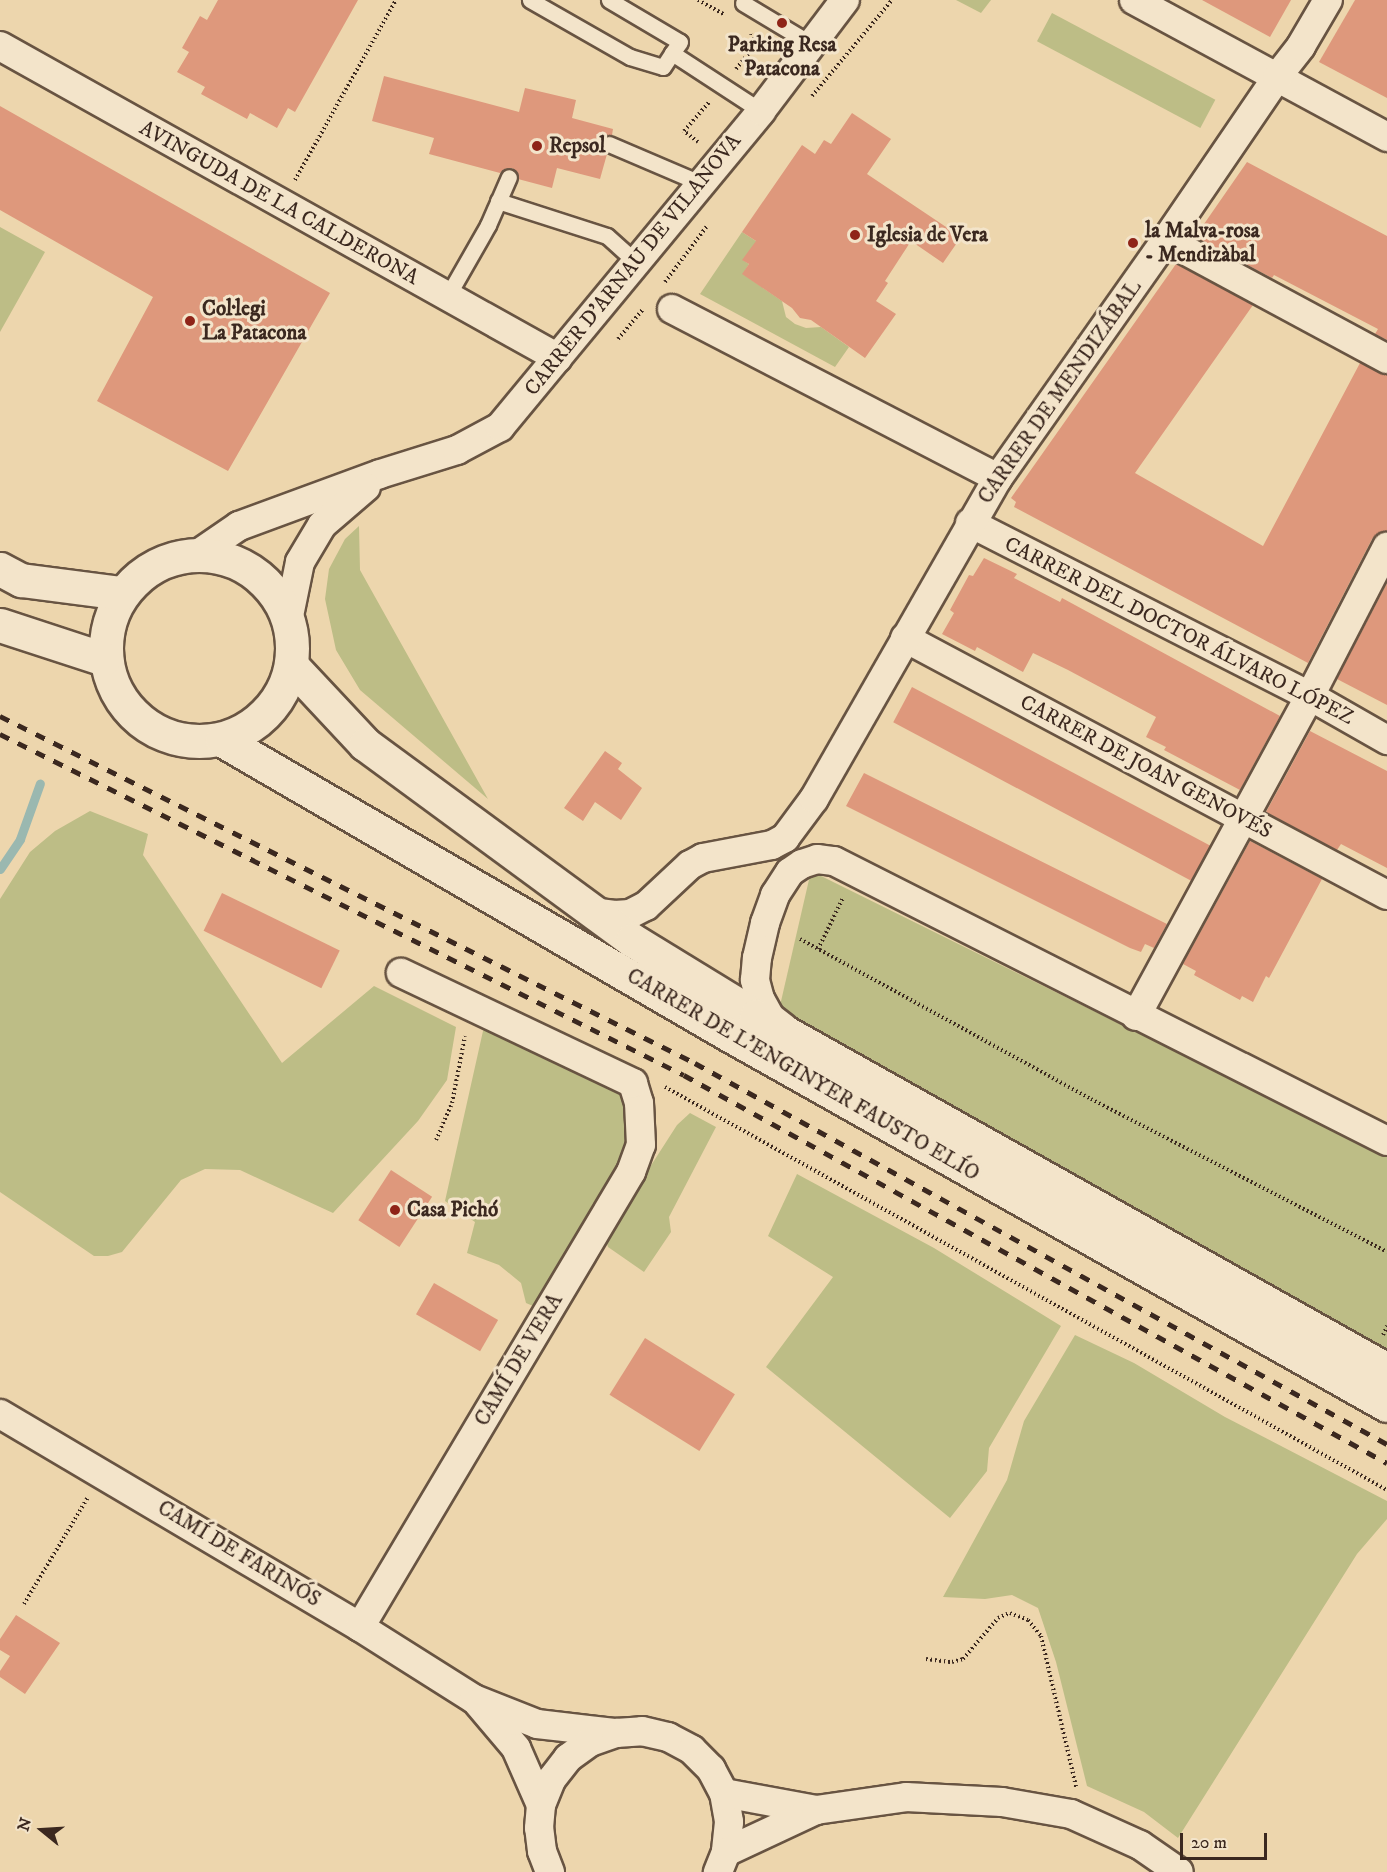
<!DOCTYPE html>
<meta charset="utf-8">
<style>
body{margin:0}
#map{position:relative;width:1387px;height:1872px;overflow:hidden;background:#edd6ad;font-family:"IM FELL DW Pica",serif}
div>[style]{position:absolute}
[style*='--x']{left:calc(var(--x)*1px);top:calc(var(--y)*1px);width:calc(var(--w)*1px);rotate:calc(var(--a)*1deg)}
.green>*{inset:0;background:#bdbd86;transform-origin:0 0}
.stream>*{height:9px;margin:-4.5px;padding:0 4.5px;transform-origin:4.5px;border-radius:4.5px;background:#9ab8b0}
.building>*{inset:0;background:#de987c;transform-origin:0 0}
.path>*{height:4px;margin-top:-2px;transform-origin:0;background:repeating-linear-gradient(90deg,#3b281f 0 1.5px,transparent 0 4.5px)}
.roads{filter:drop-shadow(2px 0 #685442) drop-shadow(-2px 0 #685442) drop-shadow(0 2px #685442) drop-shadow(0 -2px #685442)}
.service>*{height:15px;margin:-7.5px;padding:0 7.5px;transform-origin:7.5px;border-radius:7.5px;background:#f3e4ca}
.minor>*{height:28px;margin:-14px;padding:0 14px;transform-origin:14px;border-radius:14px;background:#f3e4ca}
.secondary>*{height:33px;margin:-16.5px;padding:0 16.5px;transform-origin:16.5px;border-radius:16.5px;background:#f3e4ca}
.secondary>.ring{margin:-16.5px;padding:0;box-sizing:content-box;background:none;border:33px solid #f3e4ca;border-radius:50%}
.rail>*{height:4.5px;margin-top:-2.25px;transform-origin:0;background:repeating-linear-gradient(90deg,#3b281f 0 10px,transparent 0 20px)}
.dots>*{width:16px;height:16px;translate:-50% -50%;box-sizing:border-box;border:3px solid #f3e4ca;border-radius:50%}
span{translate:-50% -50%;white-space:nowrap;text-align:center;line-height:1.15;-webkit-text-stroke:6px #f3e4ca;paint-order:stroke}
.poi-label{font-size:21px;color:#3b281f;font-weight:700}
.left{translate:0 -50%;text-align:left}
.street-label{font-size:21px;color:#3b281f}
.north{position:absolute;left:12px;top:1800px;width:60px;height:60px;-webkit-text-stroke:4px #f3e4ca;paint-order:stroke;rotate:288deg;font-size:16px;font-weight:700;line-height:24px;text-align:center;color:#3b281f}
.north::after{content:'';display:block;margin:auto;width:21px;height:27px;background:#3b281f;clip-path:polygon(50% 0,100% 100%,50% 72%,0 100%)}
.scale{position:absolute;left:1180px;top:1833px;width:87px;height:27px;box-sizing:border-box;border:3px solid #3b281f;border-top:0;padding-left:8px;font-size:18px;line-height:21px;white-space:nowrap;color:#3b281f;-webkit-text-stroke:4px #f3e4ca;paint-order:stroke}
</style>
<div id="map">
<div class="green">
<div style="clip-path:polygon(956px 0,991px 0,981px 13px)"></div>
<div style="left:1052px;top:13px;width:185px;height:32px;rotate:28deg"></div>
<div style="clip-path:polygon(0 227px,45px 252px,0 332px)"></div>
<div style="clip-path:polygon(742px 232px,762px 245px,743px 260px,749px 264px,743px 274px,782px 301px,786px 317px,795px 324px,806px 328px,821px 327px,849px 347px,835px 367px,700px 294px)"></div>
<div style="clip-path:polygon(359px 526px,360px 570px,488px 799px,360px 690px,336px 650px,325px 599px,329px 569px,345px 539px)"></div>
<div style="clip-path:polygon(90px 811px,148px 834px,143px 855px,282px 1063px,374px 986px,456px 1027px,447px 1080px,418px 1121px,333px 1213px,240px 1170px,205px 1169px,181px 1180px,122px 1252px,108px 1256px,94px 1256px,0 1192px,0 899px,30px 852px,55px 831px)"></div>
<div style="clip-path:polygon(811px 871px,1387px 1156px,1387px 1351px,779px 1010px)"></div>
<div style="clip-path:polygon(487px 1026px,622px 1090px,630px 1120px,625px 1152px,602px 1200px,533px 1306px,526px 1303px,521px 1283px,499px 1265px,467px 1253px,475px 1222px,445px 1201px,483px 1031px)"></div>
<div style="clip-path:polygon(690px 1113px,716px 1127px,669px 1217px,671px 1232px,644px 1272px,608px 1247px,605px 1237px,677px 1125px)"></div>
<div style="clip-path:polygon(797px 1174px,934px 1248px,1061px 1326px,989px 1448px,987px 1471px,950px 1518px,766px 1367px,833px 1277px,768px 1236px)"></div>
<div style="clip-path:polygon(1075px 1335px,1134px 1363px,1225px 1417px,1387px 1501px,1387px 1519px,1357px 1554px,1178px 1838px,1144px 1812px,1087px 1786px,1056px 1662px,1038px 1608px,1012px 1595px,985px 1599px,943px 1597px,1007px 1480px,1024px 1421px)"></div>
</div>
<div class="stream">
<div style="--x:0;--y:869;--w:36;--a:-56"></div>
<div style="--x:20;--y:839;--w:59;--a:-70.3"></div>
</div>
<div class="building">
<div style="clip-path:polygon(218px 0,358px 0,295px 112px,288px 108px,277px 128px,250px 113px,247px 119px,201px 94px,205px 87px,177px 72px,189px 52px,182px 48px,200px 16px,207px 20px)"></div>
<div style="clip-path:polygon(1202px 0,1291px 0,1270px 37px)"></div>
<div style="clip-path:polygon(1355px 0,1387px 0,1387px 98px,1319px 62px)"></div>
<div style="clip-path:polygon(384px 76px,519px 112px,525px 88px,576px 100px,572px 118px,613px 129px,612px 135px,604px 136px,600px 141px,601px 149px,607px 154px,600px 179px,557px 168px,552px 188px,518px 179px,517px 172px,512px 168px,504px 169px,500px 173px,429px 154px,434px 138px,372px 121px)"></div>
<div style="clip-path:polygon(0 106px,330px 293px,228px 471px,97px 401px,153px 297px,0 210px)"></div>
<div style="clip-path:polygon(852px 113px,891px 139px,867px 174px,961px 237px,943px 263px,911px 241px,885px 281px,888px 283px,876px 301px,896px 314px,865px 358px,811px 320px,800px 318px,792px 308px,742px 274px,749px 264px,742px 260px,756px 241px,742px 232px,802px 145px,815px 154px,824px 140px,831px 144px)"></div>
<div style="clip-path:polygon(1247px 162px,1387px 236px,1387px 340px,1375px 334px,1378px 329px,1274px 275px,1272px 278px,1195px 237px)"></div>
<div style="clip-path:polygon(1176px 264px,1253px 305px,1135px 473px,1263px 546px,1360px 363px,1387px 375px,1387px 531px,1379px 533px,1372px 539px,1308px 663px,1014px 507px,1016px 502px,1011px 498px)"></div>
<div style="clip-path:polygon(984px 558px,1017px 574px,1014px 578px,1060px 602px,1062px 598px,1280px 716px,1240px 790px,1164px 750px,1166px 747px,1146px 737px,1156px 717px,1068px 670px,1033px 653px,1023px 672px,977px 647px,975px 651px,942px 634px,954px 613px,950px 610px,969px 575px,973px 576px)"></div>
<div style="clip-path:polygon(1387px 583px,1387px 705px,1337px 679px)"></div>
<div style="left:912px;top:687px;width:338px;height:40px;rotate:28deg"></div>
<div style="clip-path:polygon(1310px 731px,1387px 771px,1387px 868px,1341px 844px,1337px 850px,1266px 812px)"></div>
<div style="clip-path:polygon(605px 751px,622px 763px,618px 769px,642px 788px,621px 820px,595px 802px,583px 821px,564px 808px)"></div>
<div style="clip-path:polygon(864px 773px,1167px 924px,1154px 948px,1145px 944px,1141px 952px,1130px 948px,846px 806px)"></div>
<div style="clip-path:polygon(1250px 841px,1322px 879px,1269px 978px,1266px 976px,1253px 1002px,1242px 996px,1240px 1000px,1194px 975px,1196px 971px,1183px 964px)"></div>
<div style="left:222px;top:893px;width:131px;height:42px;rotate:26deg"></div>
<div style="left:391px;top:1170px;width:49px;height:60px;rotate:33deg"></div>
<div style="left:434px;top:1283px;width:74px;height:36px;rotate:30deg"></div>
<div style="left:645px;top:1338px;width:106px;height:67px;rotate:32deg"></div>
<div style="clip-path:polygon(16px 1615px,60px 1643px,25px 1694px,0 1677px,0 1671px,10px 1656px,0 1650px,0 1639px)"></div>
</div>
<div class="path">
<div style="--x:698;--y:0;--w:31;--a:29"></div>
<div style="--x:736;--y:69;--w:27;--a:-51"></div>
<div style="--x:753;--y:48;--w:14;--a:-98"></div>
<div style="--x:812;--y:96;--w:125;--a:-50.2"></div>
<div style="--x:698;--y:142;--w:18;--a:-142"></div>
<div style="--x:684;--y:131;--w:38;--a:-49"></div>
<div style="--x:295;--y:180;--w:206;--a:-60.7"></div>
<div style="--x:665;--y:282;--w:70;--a:-53.1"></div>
<div style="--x:618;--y:339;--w:39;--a:-50"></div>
<div style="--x:800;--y:939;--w:332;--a:28.8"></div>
<div style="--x:1091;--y:1099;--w:333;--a:27.3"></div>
<div style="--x:818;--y:949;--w:57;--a:-63.9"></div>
<div style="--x:665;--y:1087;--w:827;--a:29.17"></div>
<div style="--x:436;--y:1140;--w:40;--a:-66.6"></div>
<div style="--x:452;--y:1103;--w:68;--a:-79"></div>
<div style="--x:1383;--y:1335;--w:10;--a:-66"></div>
<div style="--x:24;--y:1604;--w:125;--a:-59.1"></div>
<div style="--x:926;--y:1659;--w:26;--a:7"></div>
<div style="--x:952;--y:1662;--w:11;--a:-15"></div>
<div style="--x:963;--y:1659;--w:54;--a:-49.5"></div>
<div style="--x:998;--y:1618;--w:13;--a:-23"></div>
<div style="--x:1010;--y:1613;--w:19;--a:21"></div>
<div style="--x:1028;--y:1620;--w:21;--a:51"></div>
<div style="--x:1041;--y:1636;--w:155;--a:76.9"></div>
</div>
<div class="roads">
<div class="service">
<div style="--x:530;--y:0;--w:115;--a:29.7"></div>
<div style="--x:630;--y:57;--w:34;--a:17"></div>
<div style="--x:663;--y:67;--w:17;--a:-57"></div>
<div style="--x:609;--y:0;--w:82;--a:30.6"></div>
<div style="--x:680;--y:42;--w:14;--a:126"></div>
<div style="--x:672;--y:53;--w:106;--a:33.1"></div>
<div style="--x:743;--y:3;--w:82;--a:31"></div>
<div style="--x:609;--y:144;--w:99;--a:23.2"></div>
<div style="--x:498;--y:201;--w:114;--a:17.8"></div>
<div style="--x:607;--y:236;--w:39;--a:42"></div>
<div style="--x:447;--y:297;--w:83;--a:-60.3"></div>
<div style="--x:488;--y:225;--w:52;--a:-66.4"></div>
</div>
<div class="minor">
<div style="--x:1134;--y:0;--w:288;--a:28.4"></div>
<div style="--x:0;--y:46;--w:639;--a:29.21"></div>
<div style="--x:1166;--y:240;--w:251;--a:28.3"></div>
<div style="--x:672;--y:309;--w:367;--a:27.4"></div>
<div style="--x:970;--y:523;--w:381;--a:27"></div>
<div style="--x:1310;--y:696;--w:89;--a:29.7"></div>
<div style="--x:195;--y:556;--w:53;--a:-34.3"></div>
<div style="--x:239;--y:526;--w:150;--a:-20.2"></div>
<div style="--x:380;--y:474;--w:81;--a:-17.3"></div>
<div style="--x:457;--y:450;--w:49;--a:-28.1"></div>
<div style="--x:500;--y:427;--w:410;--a:-50.4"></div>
<div style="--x:761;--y:111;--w:139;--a:-52.9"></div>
<div style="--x:289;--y:616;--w:55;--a:-78.5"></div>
<div style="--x:300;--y:562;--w:43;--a:-59.3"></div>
<div style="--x:322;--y:525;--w:58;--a:-40.8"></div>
<div style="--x:905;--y:638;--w:546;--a:28.07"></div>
<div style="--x:591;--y:912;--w:24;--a:7"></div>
<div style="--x:615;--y:915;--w:15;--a:-4"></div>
<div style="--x:630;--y:914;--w:18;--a:-27"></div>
<div style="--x:646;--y:906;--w:60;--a:-43"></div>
<div style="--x:690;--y:865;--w:15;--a:-28"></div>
<div style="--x:703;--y:858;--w:70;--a:-10.7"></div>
<div style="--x:772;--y:845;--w:15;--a:-28"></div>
<div style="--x:785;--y:838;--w:49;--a:-53.4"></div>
<div style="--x:814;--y:799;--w:370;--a:-60.2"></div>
<div style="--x:998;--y:478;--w:291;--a:-54.8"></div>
<div style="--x:1166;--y:240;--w:197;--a:-55.7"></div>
<div style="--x:1277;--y:77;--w:39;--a:-52"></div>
<div style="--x:1301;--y:46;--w:53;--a:-59.6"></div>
<div style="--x:1136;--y:1016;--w:364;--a:-61.5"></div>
<div style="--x:1310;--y:696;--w:168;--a:-62.7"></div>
<div style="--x:784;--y:1028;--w:18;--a:-142"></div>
<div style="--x:770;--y:1017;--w:21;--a:-119"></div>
<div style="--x:760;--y:999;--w:20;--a:-105"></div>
<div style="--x:755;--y:980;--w:22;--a:-85"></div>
<div style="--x:757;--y:958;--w:36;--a:-77"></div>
<div style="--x:765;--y:923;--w:30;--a:-70"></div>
<div style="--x:775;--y:895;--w:27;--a:-57"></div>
<div style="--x:790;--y:872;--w:14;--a:-34"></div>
<div style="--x:802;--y:864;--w:16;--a:-18"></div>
<div style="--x:817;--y:859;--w:17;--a:7"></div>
<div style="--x:834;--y:861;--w:620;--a:26.85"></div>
<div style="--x:0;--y:1414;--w:418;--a:30.6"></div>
<div style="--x:360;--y:1627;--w:135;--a:32.3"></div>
<div style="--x:474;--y:1699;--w:68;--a:21.6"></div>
<div style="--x:537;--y:1724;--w:80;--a:6.5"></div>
<div style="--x:360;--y:1627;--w:530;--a:-59.22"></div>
<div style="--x:631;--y:1172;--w:29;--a:-70"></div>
<div style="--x:641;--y:1145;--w:42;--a:-92.7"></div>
<div style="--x:639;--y:1103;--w:21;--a:-107"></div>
<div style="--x:633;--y:1083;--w:257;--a:-154.6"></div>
<div style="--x:478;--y:1703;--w:59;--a:49.8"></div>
<div style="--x:516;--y:1748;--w:62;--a:66.3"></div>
<div style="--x:724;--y:1793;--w:94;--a:10.5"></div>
<div style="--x:726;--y:1852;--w:99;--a:-25"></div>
<div style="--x:816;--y:1810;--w:91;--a:-8.2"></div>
<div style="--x:906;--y:1797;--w:96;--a:3"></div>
<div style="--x:1002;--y:1802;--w:70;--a:9.9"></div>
<div style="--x:1071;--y:1814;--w:76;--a:24.2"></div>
<div style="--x:1140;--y:1845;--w:47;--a:34.7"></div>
<div style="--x:550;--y:1872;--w:22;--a:-111"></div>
<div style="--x:542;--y:1851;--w:23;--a:-97"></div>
<div style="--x:539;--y:1828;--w:23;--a:-85"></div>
<div style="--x:541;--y:1805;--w:27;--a:-68"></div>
<div style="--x:551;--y:1780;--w:28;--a:-52"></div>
<div style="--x:568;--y:1758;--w:27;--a:-36"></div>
<div style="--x:590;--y:1742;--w:28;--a:-19"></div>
<div style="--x:616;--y:1733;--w:26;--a:-4"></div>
<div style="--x:642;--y:1731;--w:27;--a:13"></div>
<div style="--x:668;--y:1737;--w:27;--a:28"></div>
<div style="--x:692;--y:1750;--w:27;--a:45"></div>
<div style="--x:711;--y:1769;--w:27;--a:62"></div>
<div style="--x:724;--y:1793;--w:29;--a:80"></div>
<div style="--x:729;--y:1822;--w:30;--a:96"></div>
<div style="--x:726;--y:1852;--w:22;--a:112"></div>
</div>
<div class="secondary">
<div class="ring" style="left:106px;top:555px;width:153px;height:153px"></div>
<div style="--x:0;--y:569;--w:24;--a:28"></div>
<div style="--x:21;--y:580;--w:101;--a:7.4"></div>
<div style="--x:0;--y:625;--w:109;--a:18.1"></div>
<div style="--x:292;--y:666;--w:107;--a:46.9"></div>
<div style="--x:365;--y:744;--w:331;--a:36.3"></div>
<div style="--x:632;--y:940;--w:145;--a:31.5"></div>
<div style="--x:756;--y:1016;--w:724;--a:29.29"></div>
<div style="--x:222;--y:740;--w:585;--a:30.16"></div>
<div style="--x:728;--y:1034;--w:756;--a:29.38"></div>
</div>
</div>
<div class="rail">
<div style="--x:0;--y:716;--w:777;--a:26.53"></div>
<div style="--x:695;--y:1063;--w:790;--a:28.84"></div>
<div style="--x:0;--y:734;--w:764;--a:26.5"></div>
<div style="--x:684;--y:1075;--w:803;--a:28.9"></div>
</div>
<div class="dots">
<div style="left:782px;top:23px;background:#8f2418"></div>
<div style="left:537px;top:146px;background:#8f2418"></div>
<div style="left:855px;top:235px;background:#8f2418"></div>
<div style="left:1133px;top:243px;background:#8f2418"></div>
<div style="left:190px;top:321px;background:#8f2418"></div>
<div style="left:395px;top:1210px;background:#8f2418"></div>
</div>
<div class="poi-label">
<span style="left:782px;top:57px">Parking Resa<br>Patacona</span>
<span class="left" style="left:549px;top:146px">Repsol</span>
<span class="left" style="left:1145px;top:243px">la Malva-rosa<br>- Mendizàbal</span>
<span class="left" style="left:867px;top:235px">Iglesia de Vera</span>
<span class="left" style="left:202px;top:321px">Col·legi<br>La Patacona</span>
<span class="left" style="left:407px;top:1210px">Casa Pichó</span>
</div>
<div class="street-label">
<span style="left:279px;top:203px;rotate:29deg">AVINGUDA DE LA CALDERONA</span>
<span style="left:633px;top:265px;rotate:-51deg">CARRER D'ARNAU DE VILANOVA</span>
<span style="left:1060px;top:392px;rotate:-55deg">CARRER DE MENDIZÁBAL</span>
<span style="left:1179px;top:631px;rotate:27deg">CARRER DEL DOCTOR ÁLVARO LÓPEZ</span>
<span style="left:1146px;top:767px;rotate:28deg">CARRER DE JOAN GENOVÉS</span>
<span style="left:803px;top:1075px;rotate:30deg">CARRER DE L'ENGINYER FAUSTO ELÍO</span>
<span style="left:519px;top:1360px;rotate:-59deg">CAMÍ DE VERA</span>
<span style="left:239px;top:1554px;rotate:31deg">CAMÍ DE FARINÓS</span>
</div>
<div class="north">N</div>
<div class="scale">20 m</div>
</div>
